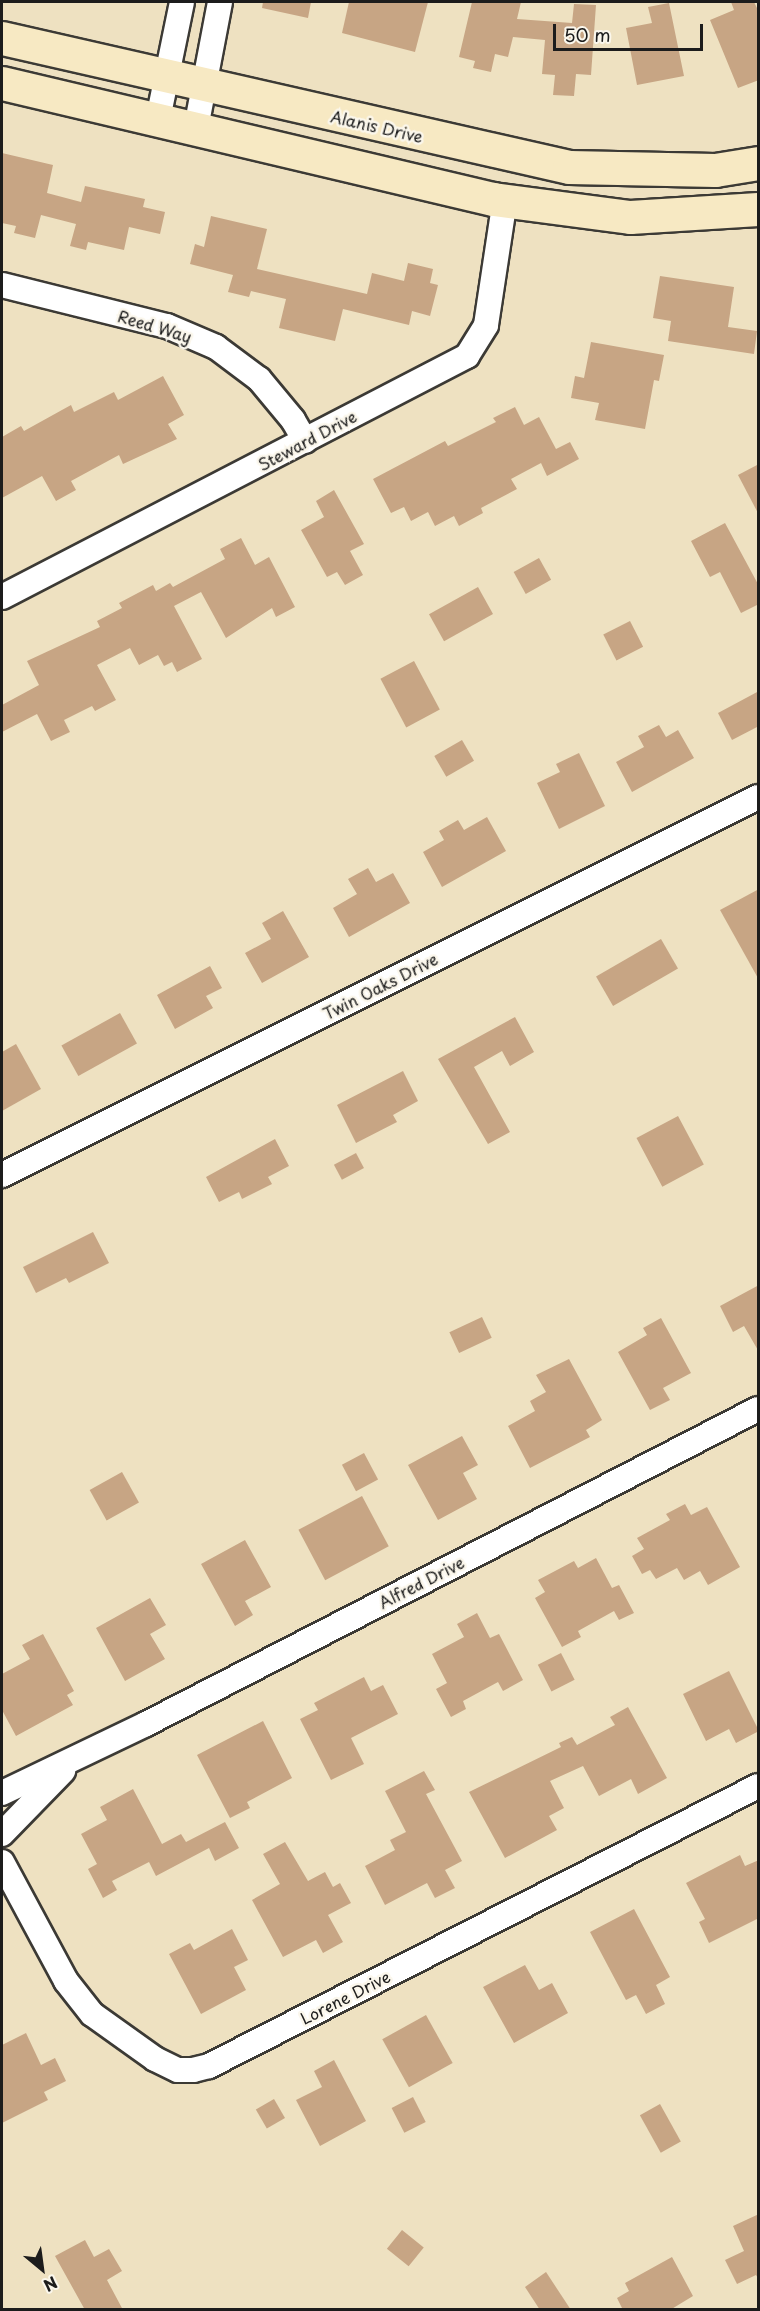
<!DOCTYPE html>
<style>
body{margin:0}
#map{position:relative;width:760px;height:2311px;overflow:hidden;background:#eee1c1;font-family:"Playpen Sans",sans-serif}
div>[style]{position:absolute}
[style*='--x']{left:calc(var(--x)*1px);top:calc(var(--y)*1px);width:calc(var(--w)*1px);rotate:calc(var(--a)*1deg)}
.building>*{inset:0;background:#c7a584;transform-origin:0 0}
.roads{filter:drop-shadow(2px 0 #3c3a35) drop-shadow(-2px 0 #3c3a35) drop-shadow(0 2px #3c3a35) drop-shadow(0 -2px #3c3a35)}
.minor>*{height:24px;margin:-12px;padding:0 12px;transform-origin:12px;border-radius:12px;background:#fff}
.secondary>*{height:33px;margin:-16.5px;padding:0 16.5px;transform-origin:16.5px;border-radius:16.5px;background:#f7e9c3}
span{translate:-50% -50%;white-space:nowrap;text-align:center;line-height:1.15;-webkit-text-stroke:5px #fbf7ec;paint-order:stroke}
.street-label{font-size:16px;color:#1c1c1c}
.frame{position:absolute;inset:0;border:3px solid #1c1c1c;pointer-events:none}
.north{position:absolute;left:12px;top:2239px;width:60px;height:60px;-webkit-text-stroke:4px #fbf7ec;paint-order:stroke;rotate:151deg;font-size:16px;font-weight:700;line-height:24px;text-align:center;color:#1c1c1c}
.north::after{content:'';display:block;margin:auto;width:21px;height:27px;background:#1c1c1c;clip-path:polygon(50% 0,100% 100%,50% 72%,0 100%)}
.scale{position:absolute;left:553px;top:24px;width:150px;height:27px;box-sizing:border-box;border:3px solid #1c1c1c;border-top:0;padding-left:8px;font-size:18px;line-height:21px;white-space:nowrap;color:#1c1c1c;-webkit-text-stroke:4px #fbf7ec;paint-order:stroke}
</style>
<div id="map">
<div class="building">
<div style="clip-path:polygon(263px 2px,311px 2px,308px 18px,262px 8px)"></div>
<div style="clip-path:polygon(349px 2px,428px 2px,415px 52px,342px 33px)"></div>
<div style="clip-path:polygon(472px 2px,521px 2px,517px 19px,572px 23px,574px 4px,596px 5px,591px 75px,576px 74px,574px 96px,553px 95px,555px 75px,542px 74px,545px 40px,513px 37px,508px 57px,495px 54px,491px 72px,473px 68px,475px 61px,459px 57px)"></div>
<div style="clip-path:polygon(731px 2px,754px 2px,759px 12px,759px 80px,738px 88px,710px 20px,734px 10px)"></div>
<div style="clip-path:polygon(669px 3px,684px 76px,637px 85px,626px 28px,652px 23px,648px 7px)"></div>
<div style="clip-path:polygon(2px 153px,53px 165px,47px 193px,81px 202px,85px 186px,145px 199px,143px 207px,165px 212px,160px 234px,129px 227px,124px 250px,88px 242px,86px 250px,70px 246px,76px 224px,41px 215px,35px 238px,14px 233px,16px 226px,2px 223px)"></div>
<div style="clip-path:polygon(211px 216px,267px 229px,257px 269px,367px 294px,372px 273px,404px 281px,408px 263px,433px 269px,430px 283px,438px 285px,430px 316px,412px 311px,409px 325px,343px 309px,335px 341px,279px 328px,286px 299px,251px 291px,249px 297px,228px 292px,233px 275px,190px 264px,195px 244px,204px 247px)"></div>
<div style="clip-path:polygon(660px 276px,734px 287px,728px 327px,757px 331px,754px 354px,668px 341px,671px 321px,653px 318px)"></div>
<div style="clip-path:polygon(591px 342px,664px 355px,659px 381px,654px 380px,645px 429px,595px 420px,599px 403px,571px 398px,575px 376px,584px 378px)"></div>
<div style="clip-path:polygon(163px 376px,184px 415px,168px 424px,177px 439px,123px 464px,119px 455px,71px 481px,76px 490px,56px 501px,42px 476px,2px 498px,2px 437px,21px 426px,24px 431px,71px 405px,74px 412px,114px 392px,118px 400px)"></div>
<div style="clip-path:polygon(515px 407px,524px 425px,539px 417px,556px 449px,570px 442px,579px 459px,547px 476px,541px 463px,511px 479px,517px 489px,481px 508px,483px 513px,459px 526px,454px 516px,435px 526px,428px 512px,411px 521px,404px 507px,391px 513px,373px 479px,445px 441px,448px 446px,496px 422px,493px 418px)"></div>
<div style="clip-path:polygon(759px 464px,759px 515px,738px 475px)"></div>
<div style="clip-path:polygon(334px 490px,364px 544px,350px 551px,363px 575px,345px 585px,337px 572px,327px 577px,301px 530px,324px 517px,316px 501px)"></div>
<div style="clip-path:polygon(725px 523px,759px 586px,759px 604px,741px 613px,720px 572px,710px 577px,691px 541px)"></div>
<div style="clip-path:polygon(241px 538px,255px 565px,269px 557px,295px 607px,276px 617px,272px 608px,226px 638px,201px 592px,174px 606px,202px 659px,177px 672px,172px 662px,164px 666px,158px 655px,139px 665px,130px 648px,97px 665px,116px 700px,95px 711px,92px 706px,64px 720px,70px 732px,51px 741px,37px 714px,2px 732px,2px 705px,39px 685px,27px 661px,100px 627px,97px 621px,122px 608px,119px 603px,153px 585px,156px 591px,170px 583px,173px 587px,225px 559px,220px 549px)"></div>
<div style="left:539px;top:558px;width:25px;height:29px;rotate:61deg"></div>
<div style="left:478px;top:587px;width:31px;height:56px;rotate:61deg"></div>
<div style="left:630px;top:621px;width:29px;height:30px;rotate:63deg"></div>
<div style="left:414px;top:661px;width:55px;height:38px;rotate:62deg"></div>
<div style="clip-path:polygon(759px 691px,759px 726px,732px 740px,718px 713px)"></div>
<div style="clip-path:polygon(659px 725px,666px 737px,678px 730px,694px 758px,632px 792px,616px 762px,644px 747px,638px 736px)"></div>
<div style="left:462px;top:740px;width:24px;height:32px;rotate:60deg"></div>
<div style="clip-path:polygon(579px 753px,605px 806px,559px 829px,537px 783px,560px 772px,556px 764px)"></div>
<div style="clip-path:polygon(487px 817px,506px 851px,442px 887px,423px 852px,444px 840px,439px 831px,458px 820px,464px 830px)"></div>
<div style="clip-path:polygon(368px 868px,376px 882px,393px 873px,410px 903px,349px 937px,333px 908px,357px 894px,348px 879px)"></div>
<div style="clip-path:polygon(759px 889px,759px 980px,720px 910px)"></div>
<div style="clip-path:polygon(283px 911px,309px 957px,262px 983px,245px 953px,271px 939px,262px 923px)"></div>
<div style="left:661px;top:939px;width:34px;height:75px;rotate:60deg"></div>
<div style="clip-path:polygon(210px 966px,222px 988px,206px 996px,213px 1008px,175px 1029px,157px 995px)"></div>
<div style="left:120px;top:1013px;width:35px;height:67px;rotate:61deg"></div>
<div style="clip-path:polygon(515px 1017px,534px 1052px,510px 1066px,502px 1051px,474px 1067px,510px 1132px,488px 1144px,438px 1059px)"></div>
<div style="clip-path:polygon(16px 1044px,41px 1089px,2px 1111px,2px 1052px)"></div>
<div style="clip-path:polygon(403px 1071px,418px 1101px,393px 1115px,397px 1122px,356px 1143px,337px 1105px)"></div>
<div style="left:678px;top:1116px;width:55px;height:47px;rotate:62deg"></div>
<div style="clip-path:polygon(275px 1139px,289px 1166px,268px 1177px,272px 1184px,242px 1199px,239px 1192px,219px 1202px,206px 1177px)"></div>
<div style="left:356px;top:1153px;width:17px;height:25px;rotate:62deg"></div>
<div style="clip-path:polygon(93px 1232px,109px 1263px,69px 1283px,66px 1278px,36px 1293px,23px 1267px)"></div>
<div style="clip-path:polygon(759px 1285px,759px 1352px,744px 1326px,733px 1332px,720px 1306px)"></div>
<div style="left:482px;top:1317px;width:23px;height:36px;rotate:65deg"></div>
<div style="clip-path:polygon(661px 1318px,691px 1373px,663px 1388px,670px 1400px,650px 1410px,618px 1352px,647px 1335px,643px 1328px)"></div>
<div style="clip-path:polygon(569px 1359px,602px 1420px,586px 1430px,590px 1437px,530px 1468px,508px 1426px,535px 1411px,530px 1401px,546px 1392px,536px 1375px)"></div>
<div style="clip-path:polygon(462px 1436px,478px 1465px,463px 1473px,477px 1499px,438px 1520px,408px 1465px)"></div>
<div style="left:364px;top:1453px;width:30px;height:25px;rotate:62deg"></div>
<div style="left:122px;top:1472px;width:35px;height:37px;rotate:61deg"></div>
<div style="left:362px;top:1496px;width:57px;height:72px;rotate:62deg"></div>
<div style="clip-path:polygon(685px 1504px,691px 1515px,707px 1507px,740px 1567px,708px 1585px,700px 1571px,684px 1580px,677px 1568px,656px 1579px,650px 1570px,642px 1574px,632px 1556px,644px 1549px,637px 1538px,670px 1520px,666px 1514px)"></div>
<div style="clip-path:polygon(245px 1540px,271px 1587px,245px 1601px,253px 1615px,235px 1626px,201px 1564px)"></div>
<div style="clip-path:polygon(596px 1558px,612px 1588px,619px 1585px,634px 1613px,619px 1620px,614px 1611px,578px 1631px,581px 1637px,562px 1647px,535px 1598px,545px 1592px,538px 1580px,574px 1561px,578px 1568px)"></div>
<div style="clip-path:polygon(150px 1598px,166px 1625px,150px 1634px,165px 1659px,125px 1681px,96px 1628px)"></div>
<div style="clip-path:polygon(477px 1613px,490px 1638px,499px 1634px,523px 1680px,503px 1691px,498px 1682px,463px 1701px,466px 1709px,451px 1717px,436px 1689px,447px 1683px,432px 1654px,464px 1637px,457px 1624px)"></div>
<div style="clip-path:polygon(43px 1634px,74px 1691px,67px 1695px,73px 1705px,16px 1736px,2px 1710px,2px 1674px,30px 1659px,22px 1645px)"></div>
<div style="left:561px;top:1653px;width:30px;height:26px;rotate:63deg"></div>
<div style="clip-path:polygon(729px 1671px,759px 1731px,736px 1743px,729px 1729px,706px 1741px,683px 1694px)"></div>
<div style="clip-path:polygon(364px 1677px,371px 1691px,383px 1685px,398px 1714px,351px 1738px,364px 1764px,331px 1780px,300px 1719px,318px 1710px,314px 1703px)"></div>
<div style="clip-path:polygon(628px 1707px,667px 1778px,638px 1794px,631px 1779px,599px 1796px,583px 1766px,550px 1781px,564px 1808px,549px 1816px,557px 1830px,505px 1858px,469px 1792px,561px 1747px,559px 1743px,572px 1737px,577px 1745px,615px 1725px,610px 1717px)"></div>
<div style="clip-path:polygon(263px 1721px,292px 1778px,247px 1802px,250px 1808px,230px 1818px,197px 1755px)"></div>
<div style="clip-path:polygon(424px 1771px,435px 1790px,426px 1794px,462px 1861px,445px 1870px,455px 1888px,435px 1898px,427px 1883px,385px 1905px,365px 1866px,395px 1850px,390px 1840px,406px 1832px,385px 1791px)"></div>
<div style="clip-path:polygon(133px 1789px,162px 1844px,181px 1834px,186px 1842px,225px 1822px,239px 1848px,215px 1861px,209px 1848px,156px 1876px,149px 1862px,112px 1881px,117px 1890px,103px 1898px,88px 1869px,97px 1864px,81px 1834px,107px 1820px,100px 1807px)"></div>
<div style="clip-path:polygon(285px 1842px,308px 1881px,325px 1872px,333px 1887px,340px 1883px,351px 1903px,328px 1915px,343px 1942px,323px 1953px,316px 1940px,283px 1957px,252px 1900px,280px 1884px,263px 1854px)"></div>
<div style="clip-path:polygon(740px 1855px,745px 1866px,759px 1860px,759px 1918px,709px 1943px,699px 1922px,705px 1919px,686px 1883px)"></div>
<div style="clip-path:polygon(634px 1909px,670px 1977px,656px 1985px,665px 2004px,646px 2014px,636px 1995px,626px 2000px,590px 1932px)"></div>
<div style="clip-path:polygon(232px 1929px,248px 1960px,234px 1967px,246px 1990px,201px 2014px,169px 1954px,190px 1943px,194px 1950px)"></div>
<div style="clip-path:polygon(525px 1965px,539px 1990px,552px 1983px,568px 2013px,514px 2043px,483px 1987px)"></div>
<div style="left:426px;top:2015px;width:55px;height:50px;rotate:61deg"></div>
<div style="clip-path:polygon(26px 2033px,41px 2065px,55px 2058px,66px 2081px,44px 2092px,48px 2100px,2px 2123px,2px 2045px)"></div>
<div style="clip-path:polygon(334px 2060px,366px 2121px,320px 2146px,296px 2100px,322px 2087px,314px 2071px)"></div>
<div style="left:413px;top:2097px;width:28px;height:24px;rotate:63deg"></div>
<div style="left:274px;top:2099px;width:22px;height:21px;rotate:60deg"></div>
<div style="left:660px;top:2104px;width:43px;height:23px;rotate:61deg"></div>
<div style="clip-path:polygon(759px 2214px,759px 2280px,756px 2275px,737px 2284px,725px 2260px,744px 2251px,733px 2226px)"></div>
<div style="left:402px;top:2230px;width:28px;height:24px;rotate:39deg"></div>
<div style="clip-path:polygon(85px 2240px,94px 2257px,109px 2249px,122px 2271px,107px 2280px,123px 2310px,85px 2310px,55px 2256px)"></div>
<div style="clip-path:polygon(672px 2257px,693px 2296px,670px 2310px,623px 2310px,617px 2298px,629px 2291px,625px 2283px)"></div>
<div style="clip-path:polygon(546px 2272px,571px 2310px,540px 2310px,525px 2287px)"></div>
</div>
<div class="roads">
<div class="minor">
<div style="--x:158;--y:119;--w:119;--a:-78.4"></div>
<div style="--x:196;--y:128;--w:128;--a:-79.2"></div>
<div style="--x:2;--y:285;--w:170;--a:14"></div>
<div style="--x:167;--y:326;--w:53;--a:23.2"></div>
<div style="--x:216;--y:347;--w:54;--a:36.7"></div>
<div style="--x:259;--y:379;--w:53;--a:50.3"></div>
<div style="--x:293;--y:420;--w:24;--a:60"></div>
<div style="--x:2;--y:597;--w:524;--a:-27.4"></div>
<div style="--x:467;--y:356;--w:36;--a:-58"></div>
<div style="--x:486;--y:325;--w:126;--a:-81.4"></div>
<div style="--x:2;--y:1175;--w:845;--a:-26.57"></div>
<div style="--x:2;--y:1793;--w:160;--a:-25.6"></div>
<div style="--x:146;--y:1724;--w:688;--a:-27.24"></div>
<div style="--x:2;--y:1834;--w:88;--a:-45.9"></div>
<div style="--x:2;--y:1862;--w:135;--a:61.7"></div>
<div style="--x:66;--y:1981;--w:42;--a:51.8"></div>
<div style="--x:92;--y:2014;--w:77;--a:35.5"></div>
<div style="--x:155;--y:2059;--w:25;--a:26"></div>
<div style="--x:178;--y:2070;--w:15;--a:0"></div>
<div style="--x:193;--y:2070;--w:16;--a:-14"></div>
<div style="--x:209;--y:2066;--w:616;--a:-27.02"></div>
</div>
<div class="secondary">
<div style="--x:2;--y:38;--w:581;--a:12.82"></div>
<div style="--x:569;--y:167;--w:146;--a:1.2"></div>
<div style="--x:715;--y:170;--w:44;--a:-9.2"></div>
<div style="--x:2;--y:83;--w:505;--a:13.29"></div>
<div style="--x:493;--y:199;--w:138;--a:7.5"></div>
<div style="--x:630;--y:217;--w:128;--a:-3.6"></div>
</div>
</div>
<div class="street-label">
<span style="left:377px;top:126px;rotate:13deg">Alanis Drive</span>
<span style="left:155px;top:326px;rotate:17deg">Reed Way</span>
<span style="left:307px;top:440px;rotate:-28deg">Steward Drive</span>
<span style="left:380px;top:986px;rotate:-27deg">Twin Oaks Drive</span>
<span style="left:421px;top:1582px;rotate:-27deg">Alfred Drive</span>
<span style="left:345px;top:1997px;rotate:-27deg">Lorene Drive</span>
</div>
<div class="frame"></div>
<div class="north">N</div>
<div class="scale">50 m</div>
</div>
